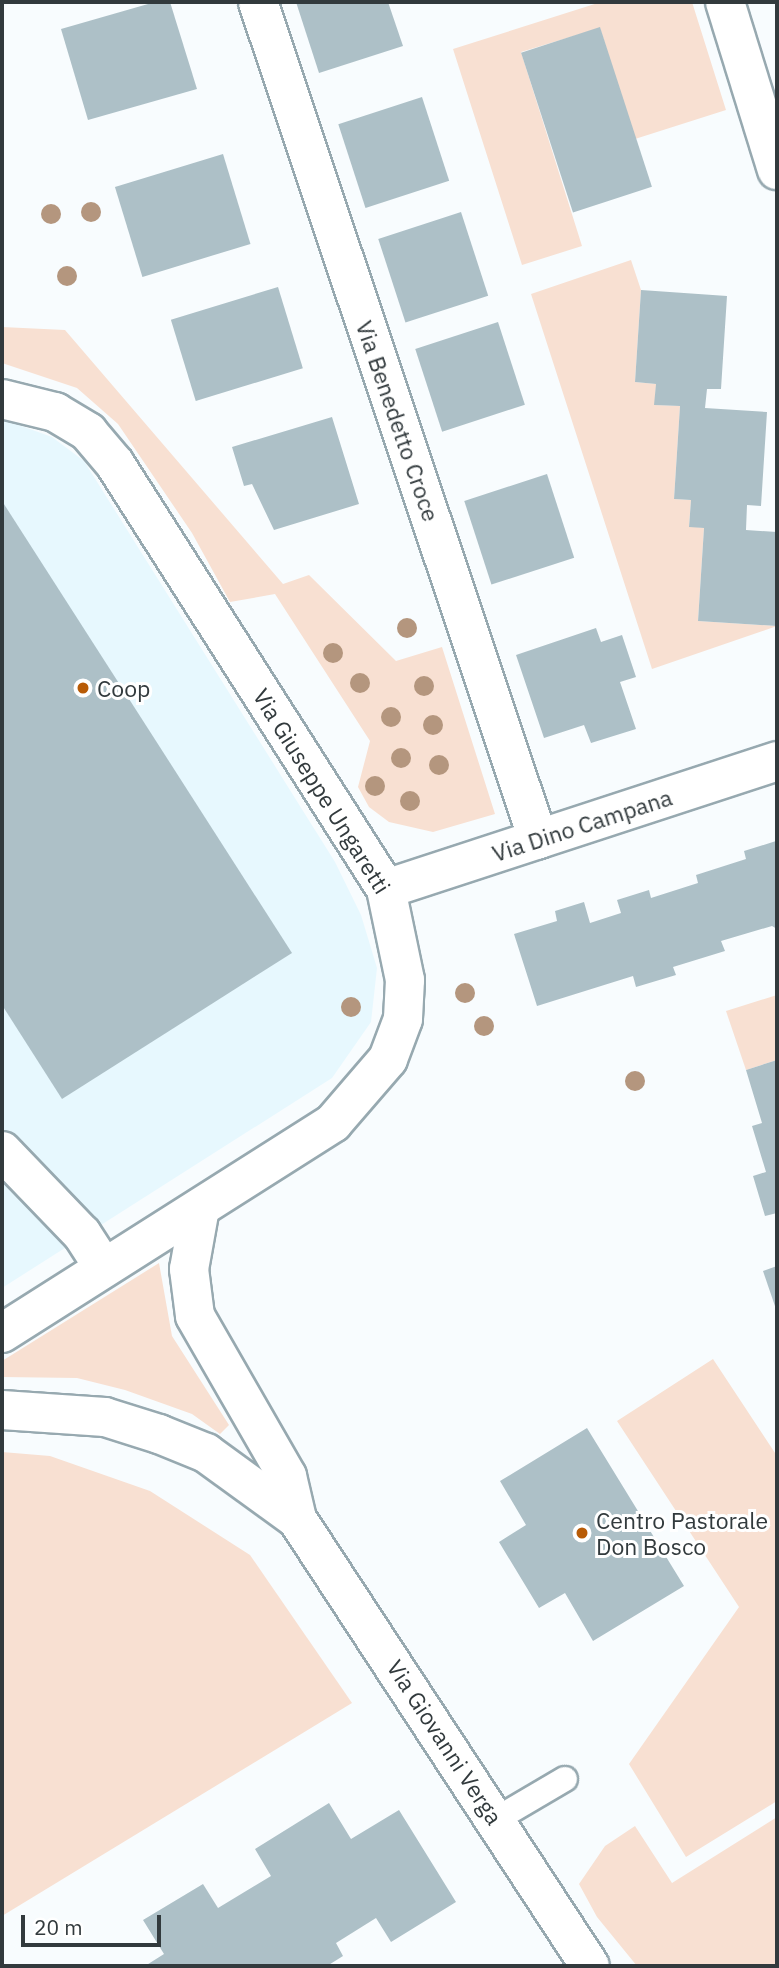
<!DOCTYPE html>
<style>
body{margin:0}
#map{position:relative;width:779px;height:1968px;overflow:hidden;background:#f8fcfe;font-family:"IBM Plex Sans",sans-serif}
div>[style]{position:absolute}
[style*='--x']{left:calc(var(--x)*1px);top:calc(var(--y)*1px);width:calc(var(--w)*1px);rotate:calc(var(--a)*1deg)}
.built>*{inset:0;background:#e7f8fe}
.green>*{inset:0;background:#f8e0d2}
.building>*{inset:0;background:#adc0c7;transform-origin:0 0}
.roads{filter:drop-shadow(2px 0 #97a9b0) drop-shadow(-2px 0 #97a9b0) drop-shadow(0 2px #97a9b0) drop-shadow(0 -2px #97a9b0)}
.lane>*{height:24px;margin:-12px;padding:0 12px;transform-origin:12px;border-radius:12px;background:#fff}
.street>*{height:38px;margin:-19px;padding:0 19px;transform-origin:19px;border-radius:19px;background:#fff}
.trees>*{width:20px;height:20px;margin:-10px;border-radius:50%;background:#b4967e}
.dots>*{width:19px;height:19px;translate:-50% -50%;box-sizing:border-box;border:4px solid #fff;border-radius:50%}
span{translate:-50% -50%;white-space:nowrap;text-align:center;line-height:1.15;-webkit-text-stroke:6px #fff;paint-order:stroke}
.street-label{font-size:23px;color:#323a3d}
.poi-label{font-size:23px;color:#323a3d}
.left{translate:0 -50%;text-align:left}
.frame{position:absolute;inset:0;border:4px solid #323a3d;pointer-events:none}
.scale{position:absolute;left:21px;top:1915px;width:140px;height:32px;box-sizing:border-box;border:4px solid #323a3d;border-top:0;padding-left:9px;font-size:21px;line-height:24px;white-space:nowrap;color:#323a3d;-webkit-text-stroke:5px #fff;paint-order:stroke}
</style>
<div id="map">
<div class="built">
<div style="clip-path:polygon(2px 419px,52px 437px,84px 461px,335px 862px,361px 915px,377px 968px,371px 1022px,332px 1078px,2px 1288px)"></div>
</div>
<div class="green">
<div style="clip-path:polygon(601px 2px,692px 2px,726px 110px,635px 139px,600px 28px,521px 52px,582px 246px,522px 265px,453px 49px)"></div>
<div style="clip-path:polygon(631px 260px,641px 290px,635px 382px,656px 384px,655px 405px,680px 406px,674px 499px,691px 500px,689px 526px,704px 528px,698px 621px,777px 626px,652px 669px,531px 294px)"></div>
<div style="clip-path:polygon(2px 327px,65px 330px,283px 584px,309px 575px,396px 661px,442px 647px,495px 814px,433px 832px,389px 822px,369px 807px,358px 787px,370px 741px,275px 594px,230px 602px,192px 533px,118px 424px,77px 388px,2px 363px)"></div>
<div style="clip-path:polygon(777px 995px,777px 1060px,746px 1070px,726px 1011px)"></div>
<div style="clip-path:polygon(159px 1263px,172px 1336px,229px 1425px,220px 1434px,192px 1414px,125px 1390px,77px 1378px,2px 1377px,2px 1361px)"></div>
<div style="clip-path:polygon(713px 1359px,777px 1456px,777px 1801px,686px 1857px,629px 1764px,739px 1607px,617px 1421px)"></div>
<div style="clip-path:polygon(2px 1452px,50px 1456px,150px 1491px,250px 1555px,352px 1703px,2px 1916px)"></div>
<div style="clip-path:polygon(777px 1817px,777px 1966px,637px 1966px,597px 1917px,579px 1884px,605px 1846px,635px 1826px,672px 1883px)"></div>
</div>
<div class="building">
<div style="clip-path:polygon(155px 2px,170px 2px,197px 89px,88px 120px,61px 29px)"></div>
<div style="clip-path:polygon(296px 2px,388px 2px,403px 46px,319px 73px)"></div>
<div style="left:600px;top:27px;width:168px;height:83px;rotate:72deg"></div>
<div style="left:422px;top:97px;width:88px;height:88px;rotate:72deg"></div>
<div style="left:223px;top:154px;width:94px;height:113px;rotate:73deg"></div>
<div style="left:461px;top:212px;width:88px;height:87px;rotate:72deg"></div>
<div style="left:278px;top:287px;width:85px;height:112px;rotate:73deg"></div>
<div style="clip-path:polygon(641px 290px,727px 296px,721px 389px,707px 389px,705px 408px,767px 412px,761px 506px,747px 505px,746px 530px,777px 532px,777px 626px,698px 621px,704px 528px,689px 527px,691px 500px,674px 499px,680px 406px,654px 405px,656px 384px,635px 382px)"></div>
<div style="left:498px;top:322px;width:87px;height:87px;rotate:72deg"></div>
<div style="clip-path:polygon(332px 417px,359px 504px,274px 530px,252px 484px,244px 486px,232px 447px)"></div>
<div style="left:547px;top:474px;width:88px;height:87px;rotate:72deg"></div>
<div style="clip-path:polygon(2px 501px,292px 953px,62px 1099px,2px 1005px)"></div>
<div style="clip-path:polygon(596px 628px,601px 642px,622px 635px,636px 677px,620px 682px,636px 729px,591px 743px,584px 725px,544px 738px,516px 655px)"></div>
<div style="clip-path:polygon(776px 841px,777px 929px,772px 926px,721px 941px,725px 951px,673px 967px,676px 975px,636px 987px,633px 976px,537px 1006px,514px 934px,557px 921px,555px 911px,584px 902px,590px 923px,621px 913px,617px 900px,649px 890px,651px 898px,698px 883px,696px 875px,746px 859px,744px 851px)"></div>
<div style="clip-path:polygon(777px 1060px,777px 1213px,765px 1216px,753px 1176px,766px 1172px,752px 1126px,762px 1123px,746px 1070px)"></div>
<div style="clip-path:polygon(777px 1266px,777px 1312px,763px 1271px)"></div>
<div style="clip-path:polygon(587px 1428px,684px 1586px,593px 1641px,565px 1593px,539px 1608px,499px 1542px,526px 1525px,500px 1481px)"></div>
<div style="clip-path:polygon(329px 1803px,351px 1839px,399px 1810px,456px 1902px,391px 1942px,376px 1918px,336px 1943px,343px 1956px,327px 1966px,145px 1966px,164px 1954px,143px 1920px,203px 1884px,218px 1908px,271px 1876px,255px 1849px)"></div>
</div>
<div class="roads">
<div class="lane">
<div style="--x:495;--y:1820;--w:81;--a:-30.4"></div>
</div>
<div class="street">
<div style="--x:258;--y:2;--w:883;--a:71.5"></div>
<div style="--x:725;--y:2;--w:176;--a:72.8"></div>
<div style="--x:2;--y:399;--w:55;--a:13.8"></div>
<div style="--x:55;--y:412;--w:39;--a:31"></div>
<div style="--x:88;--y:432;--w:42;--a:49.8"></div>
<div style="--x:115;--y:464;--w:504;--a:57.48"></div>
<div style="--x:386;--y:889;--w:93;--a:78.2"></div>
<div style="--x:405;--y:980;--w:39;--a:93"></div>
<div style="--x:403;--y:1019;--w:43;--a:110.6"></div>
<div style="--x:388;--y:1059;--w:84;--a:130.7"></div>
<div style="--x:333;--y:1123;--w:392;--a:147.6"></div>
<div style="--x:386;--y:889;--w:411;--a:-18.1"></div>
<div style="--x:2;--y:1151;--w:115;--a:46.1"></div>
<div style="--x:82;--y:1234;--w:40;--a:57.1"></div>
<div style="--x:200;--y:1208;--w:62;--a:100.2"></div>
<div style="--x:189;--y:1269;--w:47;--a:82.7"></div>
<div style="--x:195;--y:1316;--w:185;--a:60.1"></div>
<div style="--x:287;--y:1476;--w:44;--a:76.9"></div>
<div style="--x:2;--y:1410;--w:103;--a:3.9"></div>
<div style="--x:105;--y:1417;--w:57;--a:17.5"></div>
<div style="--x:159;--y:1434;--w:51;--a:22"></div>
<div style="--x:206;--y:1453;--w:112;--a:36"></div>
<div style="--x:297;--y:1519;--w:534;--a:56.76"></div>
</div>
</div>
<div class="trees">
<div style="left:91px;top:212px"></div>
<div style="left:51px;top:214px"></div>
<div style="left:67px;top:276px"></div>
<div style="left:407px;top:628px"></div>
<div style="left:333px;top:653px"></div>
<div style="left:360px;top:683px"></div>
<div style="left:424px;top:686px"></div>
<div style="left:391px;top:717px"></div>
<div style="left:433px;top:725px"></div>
<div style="left:401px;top:758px"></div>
<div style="left:439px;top:765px"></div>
<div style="left:375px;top:786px"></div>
<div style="left:410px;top:801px"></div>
<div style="left:465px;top:993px"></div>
<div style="left:351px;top:1007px"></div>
<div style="left:484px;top:1026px"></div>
<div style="left:635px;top:1081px"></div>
</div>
<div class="dots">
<div style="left:83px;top:688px;background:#b85b06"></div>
<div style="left:582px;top:1533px;background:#b85b06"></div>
</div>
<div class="street-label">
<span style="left:398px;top:421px;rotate:71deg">Via Benedetto Croce</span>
<span style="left:322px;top:791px;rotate:58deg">Via Giuseppe Ungaretti</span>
<span style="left:582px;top:825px;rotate:-18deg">Via Dino Campana</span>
<span style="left:445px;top:1742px;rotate:57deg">Via Giovanni Verga</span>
</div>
<div class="poi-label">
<span class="left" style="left:97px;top:688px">Coop</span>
<span class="left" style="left:596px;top:1533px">Centro Pastorale<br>Don Bosco</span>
</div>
<div class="frame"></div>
<div class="scale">20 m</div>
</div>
